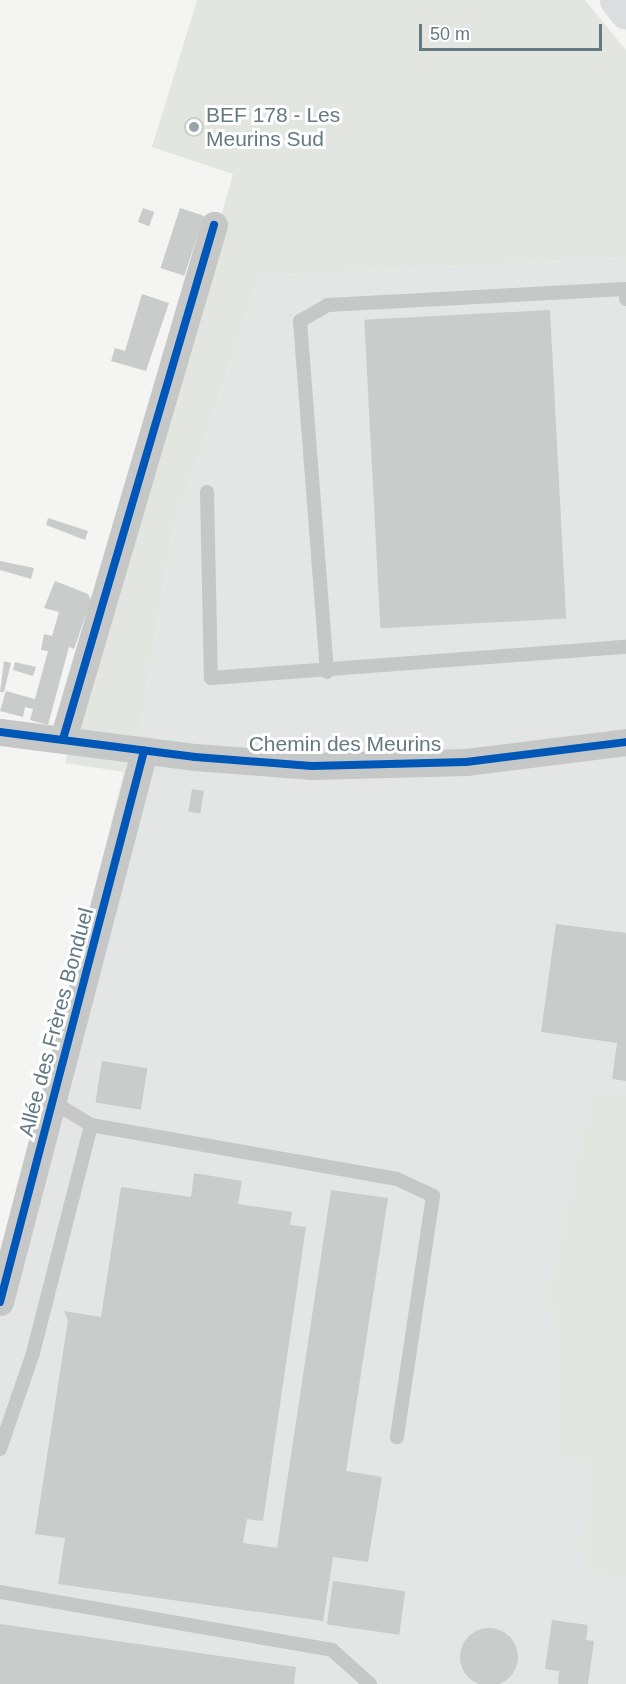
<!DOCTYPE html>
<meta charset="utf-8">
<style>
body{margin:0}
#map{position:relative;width:626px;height:1684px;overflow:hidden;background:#f4f4f2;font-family:Helvetica,sans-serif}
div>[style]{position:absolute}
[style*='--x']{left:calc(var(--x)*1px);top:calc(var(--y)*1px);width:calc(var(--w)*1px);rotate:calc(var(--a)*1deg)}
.built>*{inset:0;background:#e4e5e5}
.green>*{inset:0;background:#e3e6e0}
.building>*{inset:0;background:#cacccc;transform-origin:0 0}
.round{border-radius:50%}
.service>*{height:14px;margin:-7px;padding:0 7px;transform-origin:7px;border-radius:7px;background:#c6c8c8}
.minor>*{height:27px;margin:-13.5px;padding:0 13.5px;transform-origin:13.5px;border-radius:13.5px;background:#c6c8c8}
.primary>*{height:33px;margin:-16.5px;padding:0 16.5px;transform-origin:16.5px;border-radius:16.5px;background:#dcddde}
.cycleway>*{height:8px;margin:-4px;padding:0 4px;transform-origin:4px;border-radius:4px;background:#0057b8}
.dots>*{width:16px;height:16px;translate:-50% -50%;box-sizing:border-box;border:3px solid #fff;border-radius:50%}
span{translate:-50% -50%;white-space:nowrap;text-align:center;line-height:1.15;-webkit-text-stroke:6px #fff;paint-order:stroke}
.poi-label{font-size:21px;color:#647a82}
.left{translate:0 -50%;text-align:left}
.street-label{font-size:21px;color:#647a82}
.scale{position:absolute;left:419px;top:24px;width:183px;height:27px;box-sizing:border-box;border:3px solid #647a82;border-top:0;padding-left:8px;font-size:18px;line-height:21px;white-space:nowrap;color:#647a82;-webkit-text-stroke:4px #fff;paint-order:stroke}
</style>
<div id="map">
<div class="built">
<div style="clip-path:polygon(626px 258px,626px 1684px,0 1684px,0 1263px,124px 772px,140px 732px,173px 531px,260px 276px)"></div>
</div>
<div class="green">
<div style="clip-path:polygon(197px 0,585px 0,626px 50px,626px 258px,260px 276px,173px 531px,140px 732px,124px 772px,65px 763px,233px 174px,152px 147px)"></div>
<div style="clip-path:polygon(593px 1091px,626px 1093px,626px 1579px,586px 1565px,587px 1459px,559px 1457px,553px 1280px)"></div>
</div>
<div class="building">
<div class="round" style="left:184px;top:117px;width:20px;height:20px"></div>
<div style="left:143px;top:208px;width:12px;height:15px;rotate:20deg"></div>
<div style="left:180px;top:208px;width:25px;height:63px;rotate:18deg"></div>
<div style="clip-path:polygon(142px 294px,169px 303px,146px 371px,111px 361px,115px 348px,125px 351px)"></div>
<div style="left:550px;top:310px;width:309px;height:186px;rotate:87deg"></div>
<div style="clip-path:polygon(48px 518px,88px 531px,85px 540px,46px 525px)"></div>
<div style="clip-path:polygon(0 561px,34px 568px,31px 579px,0 570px)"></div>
<div style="clip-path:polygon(55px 581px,88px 594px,91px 600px,74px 649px,69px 647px,48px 725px,30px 720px,33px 709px,25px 707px,23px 717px,0 711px,6px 691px,35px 699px,48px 651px,41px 650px,44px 634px,52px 636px,59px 612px,44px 608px)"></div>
<div style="clip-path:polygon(4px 661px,11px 663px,4px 692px,0 692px)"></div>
<div style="clip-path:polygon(15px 662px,36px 667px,33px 676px,13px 670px)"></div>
<div style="left:192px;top:789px;width:12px;height:23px;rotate:9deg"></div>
<div style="clip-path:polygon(556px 924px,626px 933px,626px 1081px,612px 1079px,617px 1043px,541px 1032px)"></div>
<div style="left:102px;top:1061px;width:46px;height:42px;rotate:9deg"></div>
<div style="clip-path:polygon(194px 1173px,242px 1181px,238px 1204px,292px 1212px,290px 1225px,306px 1227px,263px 1521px,247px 1519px,243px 1543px,277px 1548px,331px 1190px,388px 1198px,346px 1471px,382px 1477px,368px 1562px,333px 1557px,323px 1621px,58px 1584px,65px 1538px,35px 1534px,68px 1320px,64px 1311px,101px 1317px,121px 1187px,191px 1197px)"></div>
<div style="left:333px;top:1581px;width:73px;height:44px;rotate:8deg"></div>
<div style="clip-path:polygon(552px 1620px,588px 1625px,586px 1640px,594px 1641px,588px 1684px,558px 1684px,559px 1671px,545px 1669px)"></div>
<div style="clip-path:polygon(0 1624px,296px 1667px,294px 1684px,0 1684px)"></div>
<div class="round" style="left:460px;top:1628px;width:58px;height:58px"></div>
</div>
<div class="service">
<div style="--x:207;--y:492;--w:186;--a:88.8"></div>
<div style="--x:211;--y:678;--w:416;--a:-4.3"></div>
<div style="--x:327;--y:672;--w:352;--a:-94.4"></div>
<div style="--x:300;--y:321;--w:32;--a:-30"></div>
<div style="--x:328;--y:305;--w:297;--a:-3.1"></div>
<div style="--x:625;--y:289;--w:10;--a:84"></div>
<div style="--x:53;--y:1102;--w:44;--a:31.2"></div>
<div style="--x:91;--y:1125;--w:311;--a:10"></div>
<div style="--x:397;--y:1179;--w:40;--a:25"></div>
<div style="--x:433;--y:1196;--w:244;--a:98.5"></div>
<div style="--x:0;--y:1449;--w:102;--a:-71"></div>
<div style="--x:33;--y:1353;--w:235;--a:-75.7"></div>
<div style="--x:0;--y:1592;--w:337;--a:9.9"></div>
<div style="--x:332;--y:1650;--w:51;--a:41.8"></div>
</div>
<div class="minor">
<div style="--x:0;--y:732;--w:197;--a:7.3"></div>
<div style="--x:195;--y:757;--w:117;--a:4.4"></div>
<div style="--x:312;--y:766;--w:154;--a:-1.5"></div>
<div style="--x:466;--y:762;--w:161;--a:-7.1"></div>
<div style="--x:63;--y:739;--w:536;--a:-73.63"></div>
<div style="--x:0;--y:1302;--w:570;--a:-75.35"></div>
</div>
<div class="primary">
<div style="--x:616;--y:0;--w:16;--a:52"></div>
</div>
<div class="cycleway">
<div style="--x:0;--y:732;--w:197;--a:7.3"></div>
<div style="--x:195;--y:757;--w:117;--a:4.4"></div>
<div style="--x:312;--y:766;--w:154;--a:-1.5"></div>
<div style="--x:466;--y:762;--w:161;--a:-7.1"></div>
<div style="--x:63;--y:739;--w:536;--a:-73.63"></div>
<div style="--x:0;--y:1302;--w:570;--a:-75.35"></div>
</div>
<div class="dots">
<div style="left:194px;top:127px;background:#96a5a9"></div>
</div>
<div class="poi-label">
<span class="left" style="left:206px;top:127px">BEF 178 - Les<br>Meurins Sud</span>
</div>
<div class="street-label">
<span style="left:345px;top:744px">Chemin des Meurins</span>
<span style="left:56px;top:1022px;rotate:-75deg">Allée des Frères Bonduel</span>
</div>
<div class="scale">50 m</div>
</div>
